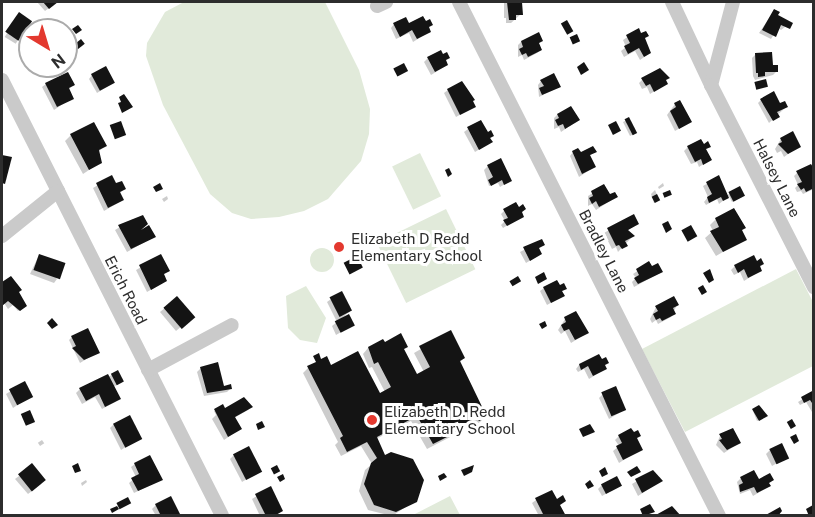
<!DOCTYPE html>
<style>
body{margin:0}
#map{position:relative;width:815px;height:517px;overflow:hidden;background:#fff;font-family:"Public Sans",sans-serif}
div>[style]{position:absolute}
[style*='--x']{left:calc(var(--x)*1px);top:calc(var(--y)*1px);width:calc(var(--w)*1px);rotate:calc(var(--a)*1deg)}
.green>*{inset:0;background:#e1eada;transform-origin:0 0}
.round{border-radius:50%}
.shadow>*{inset:0;background:#0003;transform-origin:0 0}
.building>*{inset:0;background:#141414;transform-origin:0 0}
.street>*{height:14px;margin:-7px;padding:0 7px;transform-origin:7px;border-radius:7px;background:#cacaca}
.dots>*{width:16px;height:16px;translate:-50% -50%;box-sizing:border-box;border:3px solid #fff;border-radius:50%}
span{translate:-50% -50%;white-space:nowrap;text-align:center;line-height:1.15;-webkit-text-stroke:6px #fff;paint-order:stroke}
.street-label{font-size:15px;color:#2d2d2d}
.poi-label{font-size:15px;color:#2d2d2d}
.left{translate:0 -50%;text-align:left}
.frame{position:absolute;inset:0;border:3px solid #2d2d2d;pointer-events:none}
.north{position:absolute;left:18px;top:18px;width:60px;height:60px;box-sizing:border-box;background:#fff;border:2px solid #ababab;border-radius:50%;rotate:142deg;font-size:16px;font-weight:700;line-height:24px;text-align:center;color:#2d2d2d}
.north::after{content:'';display:block;margin:auto;width:21px;height:27px;background:#e3392f;clip-path:polygon(50% 0,100% 100%,50% 72%,0 100%)}
</style>
<div id="map">
<div class="green">
<div style="clip-path:polygon(184px 2px,325px 2px,359px 70px,370px 109px,369px 134px,361px 161px,328px 199px,304px 211px,279px 217px,251px 219px,232px 213px,210px 194px,163px 105px,146px 56px,147px 43px,165px 12px)"></div>
<div style="left:420px;top:153px;width:48px;height:31px;rotate:64deg"></div>
<div style="left:446px;top:209px;width:67px;height:77px;rotate:64deg"></div>
<div class="round" style="left:310px;top:248px;width:24px;height:24px"></div>
<div style="clip-path:polygon(796px 269px,813px 302px,813px 366px,685px 432px,642px 349px)"></div>
<div style="clip-path:polygon(306px 286px,326px 318px,317px 343px,300px 340px,288px 328px,286px 296px)"></div>
<div style="clip-path:polygon(450px 496px,460px 515px,413px 515px)"></div>
</div>
<div class="shadow">
<div style="clip-path:polygon(37px 2px,57px 2px,45px 11px)"></div>
<div style="clip-path:polygon(504px 2px,521px 2px,521px 14px,511px 23px,506px 23px,506px 18px,504px 18px)"></div>
<div style="clip-path:polygon(774px 11px,785px 27px,781px 30px,778px 28px,771px 39px,759px 33px)"></div>
<div style="left:19px;top:14px;width:13px;height:27px;rotate:32deg"></div>
<div style="clip-path:polygon(394px 24px,428px 28px,429px 32px,413px 42px,409px 33px,396px 39px,391px 28px)"></div>
<div style="clip-path:polygon(638px 30px,650px 53px,640px 60px,635px 51px,624px 57px,621px 51px,626px 47px,623px 40px)"></div>
<div style="clip-path:polygon(541px 41px,538px 44px,541px 50px,537px 53px,524px 60px,522px 55px,518px 57px,518px 45px,521px 42px)"></div>
<div style="clip-path:polygon(756px 54px,771px 67px,777px 71px,773px 75px,755px 80px,753px 76px,752px 58px)"></div>
<div style="clip-path:polygon(428px 58px,445px 61px,447px 65px,431px 75px,424px 62px)"></div>
<div style="clip-path:polygon(92px 75px,113px 83px,97px 93px,89px 79px)"></div>
<div style="clip-path:polygon(642px 80px,665px 81px,666px 84px,650px 94px,647px 87px,642px 89px,639px 83px)"></div>
<div style="clip-path:polygon(541px 81px,559px 87px,539px 97px,538px 85px)"></div>
<div style="clip-path:polygon(46px 84px,73px 85px,68px 90px,72px 98px,54px 110px,42px 87px)"></div>
<div style="clip-path:polygon(448px 90px,471px 102px,474px 107px,456px 117px,444px 93px)"></div>
<div style="clip-path:polygon(761px 100px,780px 105px,786px 107px,769px 123px,758px 103px)"></div>
<div style="clip-path:polygon(675px 104px,690px 122px,675px 131px,667px 115px)"></div>
<div style="clip-path:polygon(557px 115px,574px 123px,561px 132px,559px 127px,554px 129px,554px 118px)"></div>
<div style="clip-path:polygon(629px 119px,634px 134px,630px 136px,623px 122px)"></div>
<div style="clip-path:polygon(468px 129px,490px 132px,491px 142px,475px 152px,464px 132px)"></div>
<div style="clip-path:polygon(71px 135px,105px 146px,98px 152px,101px 162px,83px 174px,65px 141px)"></div>
<div style="clip-path:polygon(781px 139px,799px 146px,784px 157px,781px 151px,777px 153px,775px 149px)"></div>
<div style="clip-path:polygon(703px 146px,709px 147px,705px 150px,710px 160px,699px 167px,697px 162px,691px 164px,684px 151px,688px 147px)"></div>
<div style="clip-path:polygon(573px 152px,595px 152px,589px 156px,594px 167px,579px 177px,570px 156px)"></div>
<div style="clip-path:polygon(488px 166px,510px 181px,500px 187px,498px 183px,489px 186px,484px 170px)"></div>
<div style="clip-path:polygon(814px 171px,814px 189px,803px 194px,801px 191px,797px 192px,795px 188px,798px 185px,794px 176px,797px 173px)"></div>
<div style="clip-path:polygon(111px 177px,115px 185px,124px 189px,120px 193px,123px 200px,104px 211px,93px 188px)"></div>
<div style="clip-path:polygon(719px 177px,727px 196px,730px 193px,742px 197px,732px 202px,729px 196px,719px 204px,717px 199px,706px 205px,704px 202px,708px 197px,703px 186px)"></div>
<div style="clip-path:polygon(663px 183px,664px 186px,659px 189px,658px 187px)"></div>
<div style="clip-path:polygon(604px 186px,609px 196px,616px 197px,596px 210px,592px 204px,588px 206px,588px 196px)"></div>
<div style="clip-path:polygon(655px 190px,659px 199px,654px 203px,651px 194px)"></div>
<div style="clip-path:polygon(167px 196px,168px 199px,164px 202px,162px 199px)"></div>
<div style="clip-path:polygon(518px 209px,523px 216px,503px 228px,501px 225px,505px 221px,501px 214px,504px 211px)"></div>
<div style="clip-path:polygon(633px 216px,637px 224px,627px 231px,633px 236px,618px 252px,616px 247px,612px 249px,604px 233px)"></div>
<div style="clip-path:polygon(133px 219px,136px 232px,154px 237px,127px 252px,115px 230px)"></div>
<div style="clip-path:polygon(716px 219px,744px 228px,741px 231px,745px 239px,716px 256px,705px 238px,713px 231px,710px 225px)"></div>
<div style="clip-path:polygon(541px 241px,543px 245px,538px 249px,541px 254px,526px 263px,520px 252px)"></div>
<div style="clip-path:polygon(39px 255px,57px 279px,54px 283px,30px 274px)"></div>
<div style="clip-path:polygon(161px 256px,168px 271px,163px 275px,166px 281px,147px 292px,136px 270px)"></div>
<div style="clip-path:polygon(649px 263px,652px 268px,662px 272px,634px 287px,632px 282px,636px 278px,633px 274px)"></div>
<div style="clip-path:polygon(757px 263px,763px 264px,759px 268px,760px 271px,744px 281px,740px 272px,734px 275px,731px 270px,735px 266px)"></div>
<div style="clip-path:polygon(11px 278px,25px 306px,18px 311px,13px 305px,8px 309px,4px 303px,2px 305px,2px 285px)"></div>
<div style="clip-path:polygon(559px 287px,565px 289px,561px 292px,563px 296px,547px 305px,540px 291px,544px 288px)"></div>
<div style="clip-path:polygon(177px 298px,189px 320px,176px 331px,160px 312px)"></div>
<div style="clip-path:polygon(331px 299px,350px 311px,341px 319px,353px 325px,336px 335px,332px 326px,337px 322px,327px 302px)"></div>
<div style="clip-path:polygon(677px 305px,671px 317px,658px 324px,656px 320px,652px 323px,650px 319px,656px 307px)"></div>
<div style="clip-path:polygon(565px 319px,587px 333px,571px 343px,565px 331px,561px 334px,558px 330px)"></div>
<div style="clip-path:polygon(450px 332px,464px 358px,459px 363px,485px 417px,480px 422px,473px 426px,471px 423px,462px 431px,427px 449px,411px 421px,376px 439px,384px 457px,415px 501px,392px 516px,368px 510px,359px 491px,365px 470px,372px 464px,361px 446px,341px 456px,335px 445px,338px 442px,303px 373px,308px 368px,331px 367px,379px 395px,385px 392px,372px 367px,369px 368px,363px 354px,368px 348px,382px 341px,384px 344px,407px 346px,403px 350px,416px 376px,424px 372px,414px 353px)"></div>
<div style="clip-path:polygon(72px 337px,98px 352px,80px 363px,69px 340px)"></div>
<div style="clip-path:polygon(601px 361px,605px 369px,589px 379px,584px 369px,578px 372px,576px 369px,579px 365px)"></div>
<div style="clip-path:polygon(201px 368px,223px 388px,230px 389px,227px 392px,204px 396px,197px 372px)"></div>
<div style="clip-path:polygon(112px 375px,121px 383px,113px 387px,119px 398px,115px 402px,102px 409px,95px 397px,82px 404px,76px 393px,80px 389px)"></div>
<div style="clip-path:polygon(24px 383px,31px 396px,13px 408px,6px 394px)"></div>
<div style="clip-path:polygon(814px 392px,814px 411px,812px 412px,806px 402px,800px 405px,798px 402px)"></div>
<div style="clip-path:polygon(603px 394px,624px 410px,609px 419px,599px 398px)"></div>
<div style="clip-path:polygon(249px 403px,251px 406px,248px 410px,234px 418px,240px 429px,224px 440px,212px 419px,216px 415px,214px 411px)"></div>
<div style="clip-path:polygon(753px 411px,764px 417px,757px 421px)"></div>
<div style="clip-path:polygon(114px 424px,140px 438px,121px 450px,110px 428px)"></div>
<div style="clip-path:polygon(619px 436px,636px 439px,641px 449px,619px 463px,613px 451px,619px 446px,615px 440px)"></div>
<div style="clip-path:polygon(720px 436px,739px 443px,724px 453px,716px 445px)"></div>
<div style="left:42px;top:440px;width:4px;height:5px;rotate:56deg"></div>
<div style="clip-path:polygon(770px 450px,788px 457px,772px 466px,766px 454px)"></div>
<div style="clip-path:polygon(234px 455px,260px 471px,242px 482px,230px 459px)"></div>
<div style="clip-path:polygon(135px 464px,161px 480px,134px 493px,129px 483px,136px 477px,131px 467px)"></div>
<div style="clip-path:polygon(652px 472px,656px 479px,660px 477px,661px 481px,638px 496px,632px 484px)"></div>
<div style="clip-path:polygon(19px 476px,41px 484px,28px 494px,15px 479px)"></div>
<div style="clip-path:polygon(741px 478px,768px 484px,770px 486px,753px 496px,750px 490px,740px 494px,737px 482px)"></div>
<div style="clip-path:polygon(86px 480px,87px 482px,82px 486px,81px 483px)"></div>
<div style="clip-path:polygon(602px 485px,620px 486px,602px 496px,598px 489px)"></div>
<div style="clip-path:polygon(270px 488px,281px 511px,275px 516px,260px 516px,252px 499px)"></div>
<div style="clip-path:polygon(536px 500px,558px 505px,564px 516px,539px 516px,532px 503px)"></div>
<div style="clip-path:polygon(156px 505px,179px 516px,156px 516px,152px 509px)"></div>
</div>
<div class="building">
<div style="clip-path:polygon(43px 2px,58px 2px,49px 9px)"></div>
<div style="clip-path:polygon(507px 2px,522px 2px,523px 15px,516px 15px,516px 20px,509px 20px)"></div>
<div style="clip-path:polygon(774px 9px,780px 12px,778px 15px,793px 23px,790px 29px,781px 25px,776px 37px,762px 30px)"></div>
<div style="left:19px;top:12px;width:16px;height:24px;rotate:35deg"></div>
<div style="clip-path:polygon(423px 16px,426px 21px,430px 19px,433px 25px,429px 27px,431px 32px,417px 39px,412px 30px,400px 37px,393px 23px,406px 17px,409px 23px)"></div>
<div style="left:567px;top:20px;width:13px;height:7px;rotate:61deg"></div>
<div style="clip-path:polygon(78px 25px,82px 30px,76px 34px,72px 29px)"></div>
<div style="clip-path:polygon(639px 28px,641px 33px,646px 31px,649px 36px,645px 38px,651px 53px,644px 57px,639px 48px,628px 54px,624px 46px,630px 43px,626px 35px)"></div>
<div style="clip-path:polygon(539px 32px,543px 41px,539px 43px,542px 50px,528px 57px,526px 53px,522px 55px,519px 49px,523px 47px,521px 41px)"></div>
<div style="left:577px;top:34px;width:8px;height:8px;rotate:67deg"></div>
<div style="left:81px;top:39px;width:6px;height:9px;rotate:51deg"></div>
<div style="clip-path:polygon(441px 50px,443px 54px,447px 52px,450px 58px,446px 60px,448px 65px,435px 72px,427px 57px)"></div>
<div style="clip-path:polygon(772px 52px,773px 65px,778px 65px,778px 72px,765px 72px,765px 76px,758px 77px,758px 73px,756px 73px,755px 53px)"></div>
<div style="clip-path:polygon(584px 62px,589px 70px,581px 75px,577px 67px)"></div>
<div style="left:404px;top:63px;width:9px;height:12px;rotate:63deg"></div>
<div style="left:106px;top:66px;width:19px;height:17px;rotate:62deg"></div>
<div style="clip-path:polygon(660px 68px,670px 78px,666px 80px,668px 84px,654px 92px,650px 84px,646px 86px,641px 78px)"></div>
<div style="clip-path:polygon(68px 72px,75px 85px,69px 88px,74px 99px,57px 107px,45px 83px)"></div>
<div style="clip-path:polygon(554px 73px,561px 87px,542px 95px,539px 88px,544px 86px,540px 80px)"></div>
<div style="left:766px;top:79px;width:8px;height:12px;rotate:76deg"></div>
<div style="clip-path:polygon(462px 81px,475px 100px,473px 101px,476px 107px,460px 115px,447px 89px)"></div>
<div style="clip-path:polygon(774px 91px,780px 103px,785px 101px,788px 107px,777px 112px,780px 117px,773px 121px,760px 99px)"></div>
<div style="clip-path:polygon(124px 94px,133px 107px,122px 113px,118px 103px,121px 102px,119px 97px)"></div>
<div style="clip-path:polygon(680px 100px,692px 122px,679px 129px,670px 111px,676px 107px,674px 103px)"></div>
<div style="clip-path:polygon(571px 106px,580px 120px,565px 129px,563px 124px,558px 126px,555px 120px,559px 118px,557px 114px)"></div>
<div style="left:629px;top:117px;width:18px;height:5px;rotate:63deg"></div>
<div style="clip-path:polygon(481px 120px,488px 132px,491px 130px,494px 136px,490px 138px,493px 142px,479px 150px,467px 127px)"></div>
<div style="left:121px;top:121px;width:15px;height:12px;rotate:70deg"></div>
<div style="left:616px;top:121px;width:11px;height:9px;rotate:63deg"></div>
<div style="clip-path:polygon(94px 122px,107px 146px,99px 150px,102px 163px,89px 170px,70px 134px)"></div>
<div style="clip-path:polygon(793px 131px,801px 147px,788px 154px,778px 144px,782px 142px,780px 138px)"></div>
<div style="clip-path:polygon(701px 139px,704px 144px,708px 141px,711px 147px,706px 149px,712px 160px,703px 165px,701px 159px,695px 162px,687px 146px)"></div>
<div style="clip-path:polygon(593px 146px,597px 152px,590px 155px,596px 167px,582px 174px,572px 151px,578px 148px,581px 152px)"></div>
<div style="clip-path:polygon(2px 155px,12px 157px,5px 184px,2px 183px)"></div>
<div style="clip-path:polygon(501px 158px,512px 181px,504px 185px,502px 180px,491px 186px,488px 180px,493px 177px,487px 165px)"></div>
<div style="clip-path:polygon(811px 164px,814px 169px,814px 188px,806px 192px,804px 188px,801px 190px,797px 184px,802px 182px,796px 171px)"></div>
<div style="clip-path:polygon(449px 168px,452px 174px,448px 177px,445px 170px)"></div>
<div style="clip-path:polygon(112px 175px,116px 183px,122px 181px,126px 189px,120px 192px,124px 200px,108px 208px,96px 183px)"></div>
<div style="clip-path:polygon(719px 175px,729px 198px,723px 201px,721px 197px,709px 203px,707px 197px,712px 194px,706px 182px)"></div>
<div style="clip-path:polygon(160px 183px,163px 189px,156px 192px,153px 187px)"></div>
<div style="clip-path:polygon(604px 184px,610px 194px,615px 192px,618px 197px,599px 207px,596px 201px,592px 204px,589px 198px,593px 196px,591px 191px)"></div>
<div style="left:740px;top:186px;width:11px;height:13px;rotate:63deg"></div>
<div style="left:670px;top:190px;width:5px;height:8px;rotate:68deg"></div>
<div style="left:657px;top:194px;width:7px;height:6px;rotate:63deg"></div>
<div style="clip-path:polygon(516px 202px,519px 207px,523px 204px,526px 209px,522px 212px,524px 217px,507px 226px,503px 220px,508px 218px,503px 209px)"></div>
<div style="clip-path:polygon(734px 208px,746px 228px,742px 230px,747px 240px,723px 252px,710px 231px,719px 227px,715px 218px)"></div>
<div style="clip-path:polygon(634px 214px,639px 224px,628px 230px,635px 236px,625px 241px,628px 246px,622px 249px,619px 245px,616px 246px,607px 228px)"></div>
<div style="clip-path:polygon(143px 215px,148px 224px,141px 230px,149px 225px,156px 237px,131px 249px,118px 225px)"></div>
<div style="clip-path:polygon(668px 221px,672px 229px,666px 233px,662px 224px)"></div>
<div style="left:691px;top:225px;width:13px;height:11px;rotate:61deg"></div>
<div style="clip-path:polygon(542px 239px,545px 245px,539px 248px,542px 254px,530px 261px,523px 247px)"></div>
<div style="left:39px;top:254px;width:28px;height:17px;rotate:19deg"></div>
<div style="clip-path:polygon(161px 254px,170px 271px,164px 274px,167px 281px,151px 290px,139px 265px)"></div>
<div style="clip-path:polygon(754px 255px,757px 261px,761px 258px,764px 264px,760px 266px,762px 271px,748px 278px,744px 269px,738px 273px,734px 265px)"></div>
<div style="left:357px;top:256px;width:13px;height:15px;rotate:63deg"></div>
<div style="clip-path:polygon(649px 261px,652px 266px,658px 263px,663px 272px,638px 284px,634px 278px,639px 275px,636px 269px)"></div>
<div style="clip-path:polygon(710px 269px,714px 280px,709px 283px,703px 273px)"></div>
<div style="clip-path:polygon(544px 272px,547px 279px,538px 284px,535px 277px)"></div>
<div style="clip-path:polygon(11px 276px,22px 290px,19px 292px,27px 306px,20px 311px,8px 301px,2px 306px,2px 282px)"></div>
<div style="left:518px;top:276px;width:6px;height:10px;rotate:59deg"></div>
<div style="clip-path:polygon(557px 280px,560px 285px,564px 283px,567px 289px,562px 291px,565px 296px,551px 303px,543px 287px)"></div>
<div style="left:703px;top:285px;width:8px;height:6px;rotate:60deg"></div>
<div style="left:342px;top:291px;width:22px;height:14px;rotate:63deg"></div>
<div style="left:177px;top:296px;width:28px;height:18px;rotate:49deg"></div>
<div style="clip-path:polygon(674px 296px,679px 305px,673px 308px,676px 314px,662px 321px,660px 318px,656px 320px,653px 314px,658px 311px,655px 306px)"></div>
<div style="clip-path:polygon(576px 311px,589px 333px,575px 340px,569px 329px,564px 331px,561px 325px,566px 322px,564px 317px)"></div>
<div style="left:349px;top:314px;width:13px;height:16px;rotate:63deg"></div>
<div style="clip-path:polygon(52px 318px,58px 325px,52px 329px,47px 323px)"></div>
<div style="clip-path:polygon(545px 321px,547px 326px,542px 329px,539px 324px)"></div>
<div style="clip-path:polygon(88px 328px,100px 353px,84px 360px,72px 348px,76px 346px,71px 336px)"></div>
<div style="clip-path:polygon(451px 330px,465px 358px,460px 361px,487px 417px,479px 421px,477px 418px,468px 423px,469px 426px,433px 444px,417px 416px,377px 437px,385px 455px,391px 452px,413px 459px,424px 480px,417px 502px,396px 512px,374px 505px,364px 484px,371px 463px,377px 458px,367px 442px,347px 452px,340px 438px,343px 436px,307px 366px,316px 362px,313px 356px,319px 353px,321px 359px,327px 356px,331px 365px,358px 351px,380px 393px,391px 387px,378px 362px,374px 364px,368px 347px,383px 339px,385px 342px,401px 333px,408px 347px,404px 349px,417px 374px,430px 367px,419px 346px)"></div>
<div style="clip-path:polygon(599px 354px,602px 359px,606px 357px,609px 363px,605px 365px,607px 369px,593px 376px,588px 366px,581px 370px,579px 364px)"></div>
<div style="clip-path:polygon(218px 362px,224px 386px,231px 384px,232px 389px,207px 393px,200px 367px)"></div>
<div style="left:118px;top:370px;width:13px;height:8px;rotate:63deg"></div>
<div style="clip-path:polygon(108px 374px,121px 399px,105px 407px,99px 394px,86px 401px,79px 388px)"></div>
<div style="left:25px;top:381px;width:18px;height:18px;rotate:63deg"></div>
<div style="left:616px;top:386px;width:26px;height:16px;rotate:67deg"></div>
<div style="clip-path:polygon(814px 390px,814px 406px,810px 400px,804px 403px,801px 397px)"></div>
<div style="clip-path:polygon(244px 397px,253px 407px,235px 417px,242px 429px,228px 437px,214px 409px,223px 404px,225px 408px)"></div>
<div style="clip-path:polygon(759px 405px,768px 416px,759px 421px,752px 409px)"></div>
<div style="left:30px;top:410px;width:13px;height:10px;rotate:67deg"></div>
<div style="left:130px;top:415px;width:27px;height:19px;rotate:63deg"></div>
<div style="left:792px;top:419px;width:8px;height:6px;rotate:60deg"></div>
<div style="clip-path:polygon(262px 421px,265px 427px,258px 430px,256px 424px)"></div>
<div style="clip-path:polygon(590px 424px,595px 432px,583px 437px,579px 429px)"></div>
<div style="clip-path:polygon(631px 428px,634px 432px,638px 430px,641px 436px,637px 438px,643px 450px,623px 460px,616px 446px,622px 443px,618px 435px)"></div>
<div style="clip-path:polygon(733px 428px,741px 443px,727px 450px,719px 440px,722px 439px,719px 434px)"></div>
<div style="clip-path:polygon(796px 434px,799px 441px,794px 444px,790px 437px)"></div>
<div style="left:782px;top:443px;width:17px;height:14px;rotate:65deg"></div>
<div style="left:249px;top:446px;width:29px;height:18px;rotate:63deg"></div>
<div style="clip-path:polygon(150px 455px,163px 480px,138px 491px,131px 478px,139px 474px,134px 463px)"></div>
<div style="left:32px;top:463px;width:22px;height:18px;rotate:51deg"></div>
<div style="clip-path:polygon(78px 463px,81px 471px,75px 473px,72px 466px)"></div>
<div style="left:277px;top:465px;width:7px;height:7px;rotate:63deg"></div>
<div style="clip-path:polygon(474px 465px,472px 472px,464px 476px,461px 470px)"></div>
<div style="clip-path:polygon(637px 466px,641px 472px,631px 477px,627px 472px)"></div>
<div style="clip-path:polygon(605px 467px,608px 474px,602px 477px,599px 471px)"></div>
<div style="clip-path:polygon(653px 470px,663px 481px,642px 493px,635px 479px)"></div>
<div style="clip-path:polygon(754px 470px,759px 479px,770px 473px,774px 480px,769px 483px,771px 486px,757px 493px,754px 487px,740px 492px,739px 485px,743px 483px,740px 477px)"></div>
<div style="clip-path:polygon(444px 473px,447px 477px,440px 481px,438px 476px)"></div>
<div style="clip-path:polygon(283px 474px,285px 479px,280px 482px,277px 477px)"></div>
<div style="left:617px;top:476px;width:11px;height:18px;rotate:63deg"></div>
<div style="clip-path:polygon(590px 480px,594px 486px,588px 489px,585px 484px)"></div>
<div style="clip-path:polygon(271px 486px,283px 511px,274px 516px,266px 516px,255px 494px)"></div>
<div style="clip-path:polygon(552px 490px,557px 499px,563px 495px,566px 501px,560px 505px,566px 516px,544px 516px,535px 498px)"></div>
<div style="clip-path:polygon(171px 496px,181px 516px,161px 516px,155px 504px)"></div>
<div style="left:128px;top:497px;width:7px;height:13px;rotate:63deg"></div>
<div style="clip-path:polygon(650px 504px,655px 512px,643px 516px,640px 509px)"></div>
<div style="clip-path:polygon(813px 505px,814px 516px,809px 516px,806px 509px)"></div>
<div style="clip-path:polygon(117px 506px,119px 509px,112px 513px,110px 509px)"></div>
<div style="clip-path:polygon(672px 506px,681px 516px,654px 516px)"></div>
<div style="clip-path:polygon(780px 507px,782px 511px,778px 516px,764px 516px)"></div>
</div>
<div class="street">
<div style="--x:459;--y:2;--w:576;--a:63.17"></div>
<div style="--x:672;--y:2;--w:92;--a:64.8"></div>
<div style="--x:733;--y:2;--w:86;--a:104.8"></div>
<div style="--x:711;--y:85;--w:227;--a:63"></div>
<div style="--x:377;--y:6;--w:10;--a:-24"></div>
<div style="--x:2;--y:80;--w:488;--a:63.2"></div>
<div style="--x:2;--y:236;--w:72;--a:-38.8"></div>
<div style="--x:148;--y:370;--w:95;--a:-28.2"></div>
</div>
<div class="dots">
<div style="left:339px;top:247px;background:#e3392f"></div>
<div style="left:372px;top:420px;background:#e3392f"></div>
</div>
<div class="street-label">
<span style="left:777px;top:178px;rotate:63deg">Halsey Lane</span>
<span style="left:604px;top:251px;rotate:63deg">Bradley Lane</span>
<span style="left:126px;top:290px;rotate:63deg">Erich Road</span>
</div>
<div class="poi-label">
<span class="left" style="left:351px;top:247px">Elizabeth D Redd<br>Elementary School</span>
<span class="left" style="left:384px;top:420px">Elizabeth D. Redd<br>Elementary School</span>
</div>
<div class="frame"></div>
<div class="north">N</div>
</div>
